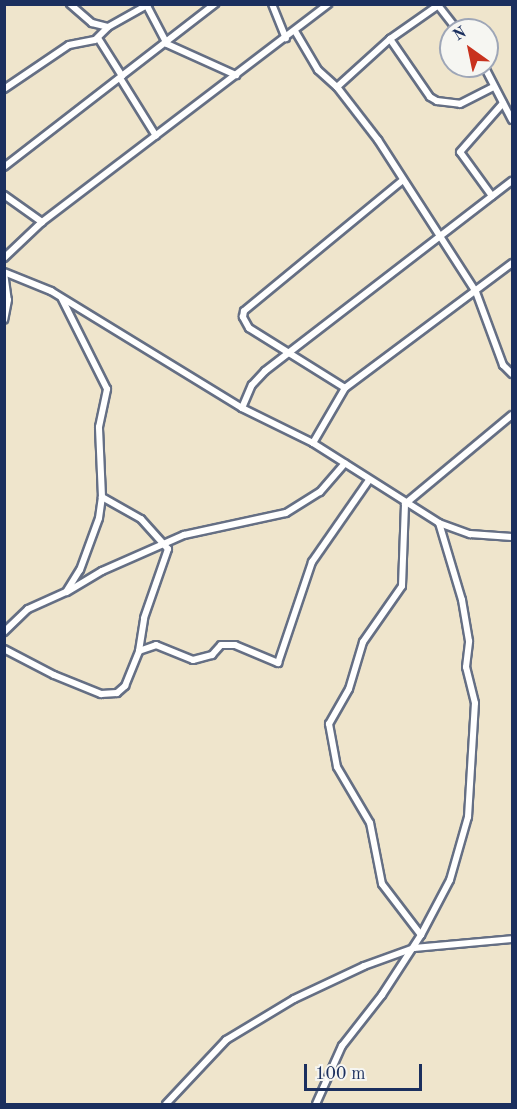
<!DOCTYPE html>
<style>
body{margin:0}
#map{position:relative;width:517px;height:1109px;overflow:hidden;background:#efe5cc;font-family:"Old Standard TT",serif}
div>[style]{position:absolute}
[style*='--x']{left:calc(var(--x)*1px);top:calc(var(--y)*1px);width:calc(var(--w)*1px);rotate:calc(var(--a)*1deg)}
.roads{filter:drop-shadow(2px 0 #656f84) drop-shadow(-2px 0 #656f84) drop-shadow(0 2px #656f84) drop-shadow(0 -2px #656f84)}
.minor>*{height:6px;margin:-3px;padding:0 3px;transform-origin:3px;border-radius:3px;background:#fff}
span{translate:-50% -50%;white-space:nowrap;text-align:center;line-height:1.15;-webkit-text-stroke:6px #f6f6f2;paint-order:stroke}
.frame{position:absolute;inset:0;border:6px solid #1b2f5e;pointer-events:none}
.north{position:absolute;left:439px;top:18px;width:60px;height:60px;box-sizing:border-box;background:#f6f6f2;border:2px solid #9ea6b7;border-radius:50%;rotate:327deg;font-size:16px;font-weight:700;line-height:24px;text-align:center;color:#1b2f5e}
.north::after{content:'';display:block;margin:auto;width:21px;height:27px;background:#c8321e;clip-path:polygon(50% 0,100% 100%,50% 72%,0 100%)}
.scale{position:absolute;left:304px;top:1064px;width:118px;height:27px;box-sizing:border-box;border:3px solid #1b2f5e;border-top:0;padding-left:8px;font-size:18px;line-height:21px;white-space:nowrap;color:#1b2f5e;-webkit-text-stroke:4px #f6f6f2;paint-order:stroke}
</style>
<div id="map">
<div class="roads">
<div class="minor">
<div style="--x:70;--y:4;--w:29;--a:41"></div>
<div style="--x:92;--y:23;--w:16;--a:14"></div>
<div style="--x:146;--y:4;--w:45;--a:62.3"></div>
<div style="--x:167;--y:44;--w:76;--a:24.2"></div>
<div style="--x:272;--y:4;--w:37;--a:68"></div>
<div style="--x:437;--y:4;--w:33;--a:52"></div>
<div style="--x:295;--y:31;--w:45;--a:59.5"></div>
<div style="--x:318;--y:70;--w:25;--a:42"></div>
<div style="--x:337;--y:87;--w:67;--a:52.3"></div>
<div style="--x:378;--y:140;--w:181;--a:57.2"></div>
<div style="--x:476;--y:292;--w:78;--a:69.7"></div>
<div style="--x:503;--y:365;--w:13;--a:45"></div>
<div style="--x:98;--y:38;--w:45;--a:57.7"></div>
<div style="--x:390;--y:39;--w:70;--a:55.4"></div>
<div style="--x:430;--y:97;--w:8;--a:30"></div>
<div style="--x:437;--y:101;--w:23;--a:7"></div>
<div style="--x:460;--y:104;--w:38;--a:-27"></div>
<div style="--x:484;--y:66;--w:61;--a:62.6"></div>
<div style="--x:120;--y:78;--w:68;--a:58.2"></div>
<div style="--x:337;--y:87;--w:72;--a:-42.2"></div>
<div style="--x:390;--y:39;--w:61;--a:-35"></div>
<div style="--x:4;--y:89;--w:78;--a:-34.1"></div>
<div style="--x:69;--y:45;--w:26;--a:-11"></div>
<div style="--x:95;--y:40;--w:18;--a:-45"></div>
<div style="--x:108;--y:27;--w:47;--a:-29.3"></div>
<div style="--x:4;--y:167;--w:267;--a:-37.7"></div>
<div style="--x:4;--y:195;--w:47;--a:35.4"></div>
<div style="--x:492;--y:196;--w:54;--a:-126"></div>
<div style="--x:460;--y:152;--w:65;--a:-48.7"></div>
<div style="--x:4;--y:258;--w:52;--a:-43.5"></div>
<div style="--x:42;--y:222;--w:360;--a:-37.3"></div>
<div style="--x:4;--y:272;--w:51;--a:22"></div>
<div style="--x:51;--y:291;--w:224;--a:31.5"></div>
<div style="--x:242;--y:408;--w:79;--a:26.2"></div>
<div style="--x:313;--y:443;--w:149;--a:32.4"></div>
<div style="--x:439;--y:523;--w:33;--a:20"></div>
<div style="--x:470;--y:534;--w:42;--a:4.1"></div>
<div style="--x:4;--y:273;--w:27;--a:82"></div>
<div style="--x:8;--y:300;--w:20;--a:101"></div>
<div style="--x:345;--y:388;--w:113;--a:-148"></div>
<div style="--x:249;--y:328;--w:13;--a:-119"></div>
<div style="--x:243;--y:317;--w:6;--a:-81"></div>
<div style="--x:244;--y:311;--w:206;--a:-39.5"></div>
<div style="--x:242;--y:408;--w:25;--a:-67"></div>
<div style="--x:252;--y:385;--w:19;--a:-47"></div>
<div style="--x:265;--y:371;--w:312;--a:-37.6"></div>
<div style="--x:313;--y:443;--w:64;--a:-59.8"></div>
<div style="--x:345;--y:388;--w:209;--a:-36.8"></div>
<div style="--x:67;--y:592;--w:41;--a:-31"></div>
<div style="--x:102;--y:571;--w:90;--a:-23.7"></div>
<div style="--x:184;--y:535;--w:104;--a:-12.2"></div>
<div style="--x:286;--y:513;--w:40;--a:-32"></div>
<div style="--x:320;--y:492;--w:38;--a:-49"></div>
<div style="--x:4;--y:632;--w:33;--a:-44"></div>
<div style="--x:28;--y:609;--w:42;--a:-24.1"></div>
<div style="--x:66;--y:592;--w:26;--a:-58"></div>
<div style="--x:80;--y:570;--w:55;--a:-69.9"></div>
<div style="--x:99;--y:518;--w:21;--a:-82"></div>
<div style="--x:102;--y:497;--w:70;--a:-92.5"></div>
<div style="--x:99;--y:427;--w:39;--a:-78"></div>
<div style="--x:107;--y:389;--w:101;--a:-116.6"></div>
<div style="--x:4;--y:649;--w:56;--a:27.5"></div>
<div style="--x:54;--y:675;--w:51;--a:22"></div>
<div style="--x:101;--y:694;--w:16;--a:-4"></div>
<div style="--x:117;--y:693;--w:11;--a:-41"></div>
<div style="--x:125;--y:686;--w:38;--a:-68"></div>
<div style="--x:139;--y:651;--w:33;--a:-81"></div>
<div style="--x:144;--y:618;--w:73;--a:-70.8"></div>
<div style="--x:168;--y:549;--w:40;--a:-132"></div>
<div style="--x:141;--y:519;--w:45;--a:-150.6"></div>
<div style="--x:139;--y:651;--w:18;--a:-19"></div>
<div style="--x:156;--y:645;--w:40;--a:22"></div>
<div style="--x:193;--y:660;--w:20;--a:-15"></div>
<div style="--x:212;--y:655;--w:13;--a:-48"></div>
<div style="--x:221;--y:645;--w:14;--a:0"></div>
<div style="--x:235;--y:645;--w:47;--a:22.7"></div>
<div style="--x:278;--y:663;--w:107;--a:-71.4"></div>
<div style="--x:312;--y:562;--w:100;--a:-55.2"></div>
<div style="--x:421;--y:935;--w:64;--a:-127.4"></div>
<div style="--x:382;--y:884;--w:62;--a:-101.1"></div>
<div style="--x:370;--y:823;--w:65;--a:-120.5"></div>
<div style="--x:337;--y:767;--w:44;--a:-100.5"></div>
<div style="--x:329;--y:724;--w:40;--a:-60.3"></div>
<div style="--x:349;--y:689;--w:49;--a:-73.4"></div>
<div style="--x:363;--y:642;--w:68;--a:-55.1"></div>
<div style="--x:402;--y:586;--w:82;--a:-87.9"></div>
<div style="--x:405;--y:504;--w:139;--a:-39.8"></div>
<div style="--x:166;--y:1104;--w:88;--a:-46.8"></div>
<div style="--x:226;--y:1040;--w:79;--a:-31.1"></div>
<div style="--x:294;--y:999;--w:77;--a:-25.2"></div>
<div style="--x:364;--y:966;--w:53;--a:-19.8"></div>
<div style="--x:414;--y:948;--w:98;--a:-5.2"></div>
<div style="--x:316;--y:1104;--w:64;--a:-65.9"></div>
<div style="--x:342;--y:1046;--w:65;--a:-51.9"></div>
<div style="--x:382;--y:995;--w:72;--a:-57"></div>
<div style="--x:421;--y:935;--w:62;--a:-62.2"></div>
<div style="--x:450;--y:880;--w:66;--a:-74.1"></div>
<div style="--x:468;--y:817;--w:114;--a:-86.5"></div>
<div style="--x:475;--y:703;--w:37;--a:-104"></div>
<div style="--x:466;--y:667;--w:26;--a:-83"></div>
<div style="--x:469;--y:641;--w:42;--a:-99.7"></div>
<div style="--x:462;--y:600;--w:80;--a:-106.6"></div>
</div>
</div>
<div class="frame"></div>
<div class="north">N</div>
<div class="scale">100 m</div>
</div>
